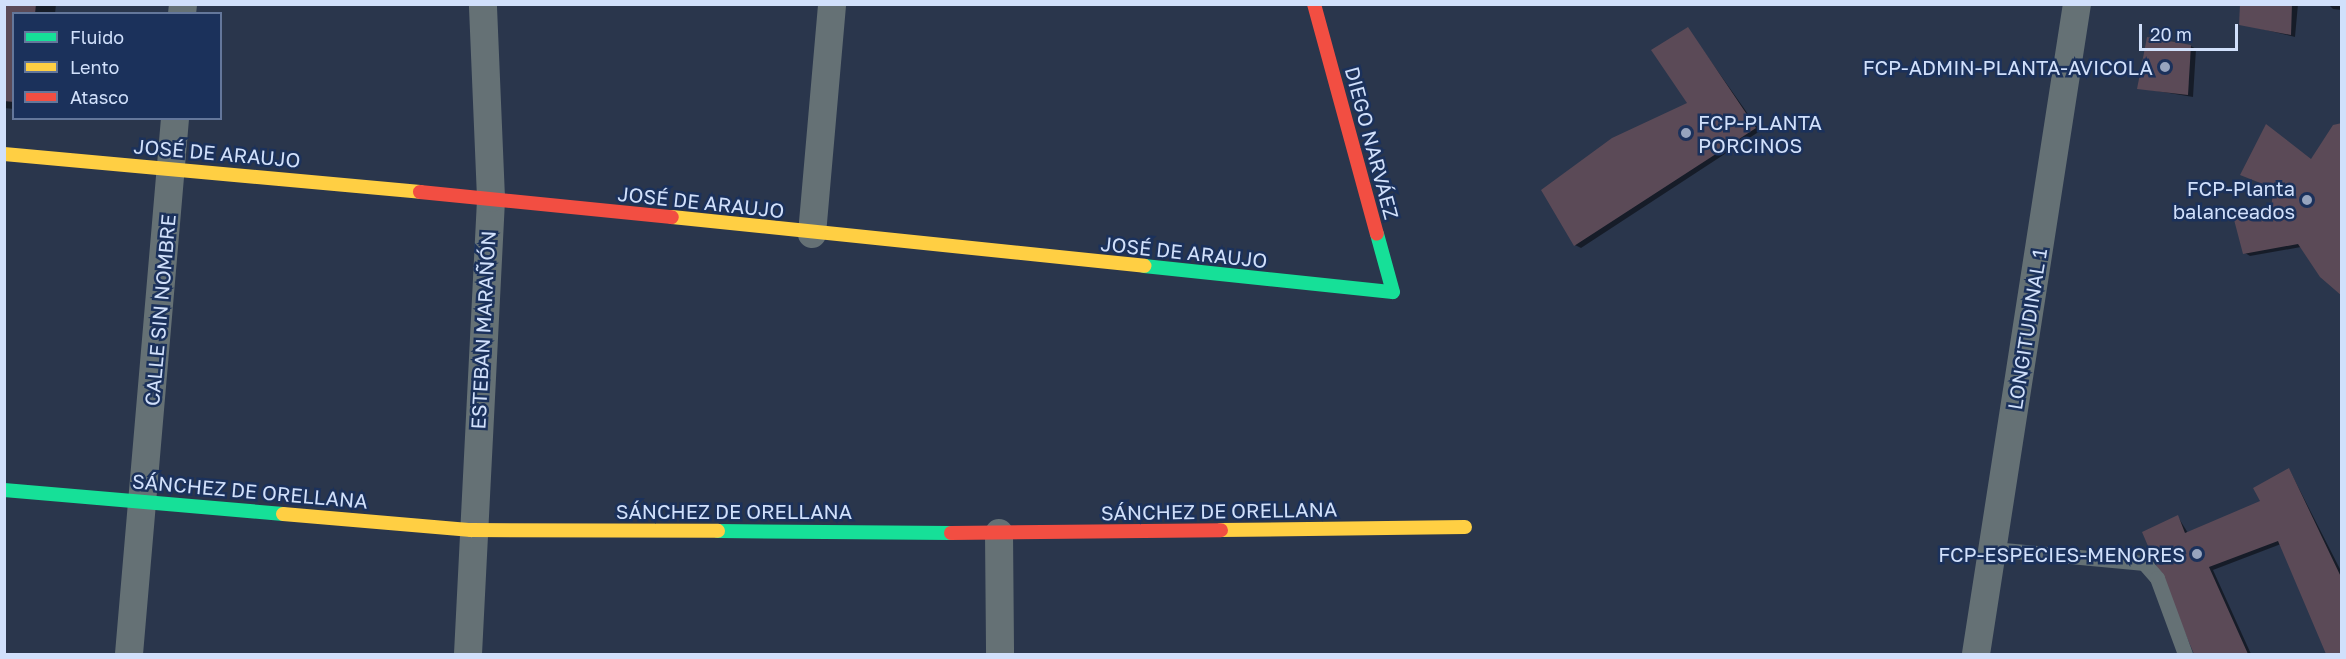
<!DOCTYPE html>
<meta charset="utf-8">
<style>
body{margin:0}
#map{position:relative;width:2346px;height:659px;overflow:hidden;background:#2a364c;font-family:"Golos Text",sans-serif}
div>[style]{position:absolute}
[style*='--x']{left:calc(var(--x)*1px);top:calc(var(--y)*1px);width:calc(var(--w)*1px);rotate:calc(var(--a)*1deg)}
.shadow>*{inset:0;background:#0007}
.building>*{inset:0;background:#5b4a57}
.lane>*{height:15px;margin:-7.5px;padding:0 7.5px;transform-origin:7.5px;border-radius:7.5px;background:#657175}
.street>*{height:28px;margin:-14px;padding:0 14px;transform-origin:14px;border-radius:14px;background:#657175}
.fast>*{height:14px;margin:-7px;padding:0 7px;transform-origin:7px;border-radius:7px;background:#16e098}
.slow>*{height:14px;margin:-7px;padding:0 7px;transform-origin:7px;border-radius:7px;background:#ffcf43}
.jam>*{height:14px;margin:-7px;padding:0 7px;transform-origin:7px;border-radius:7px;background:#f24e42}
.dots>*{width:16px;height:16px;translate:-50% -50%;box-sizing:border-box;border:3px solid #1b315b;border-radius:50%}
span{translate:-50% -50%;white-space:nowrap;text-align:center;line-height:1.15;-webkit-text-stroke:5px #1b315b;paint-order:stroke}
.poi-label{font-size:20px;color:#d1e0fb}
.right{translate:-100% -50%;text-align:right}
.left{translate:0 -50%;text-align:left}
.street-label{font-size:20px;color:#d1e0fb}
.frame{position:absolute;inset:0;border:6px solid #d1e0fb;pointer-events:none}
.legend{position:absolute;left:12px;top:12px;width:210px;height:108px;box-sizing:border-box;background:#1b315b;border:2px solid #64779b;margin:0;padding:8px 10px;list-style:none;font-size:18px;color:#d1e0fb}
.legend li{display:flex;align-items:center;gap:12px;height:30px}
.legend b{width:30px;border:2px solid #64779b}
.scale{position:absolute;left:2139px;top:24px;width:99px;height:27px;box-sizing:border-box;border:3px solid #d1e0fb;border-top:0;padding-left:8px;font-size:18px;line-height:21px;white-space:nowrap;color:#d1e0fb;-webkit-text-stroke:4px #1b315b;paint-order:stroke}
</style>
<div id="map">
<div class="shadow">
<div style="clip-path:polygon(4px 4px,56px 4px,55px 14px,14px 14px,14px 109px,4px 108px)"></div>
<div style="clip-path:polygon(2241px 4px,2298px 4px,2295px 37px,2241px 24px)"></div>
<div style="clip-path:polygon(2328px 4px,2342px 4px,2342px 10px,2333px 9px)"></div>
<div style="clip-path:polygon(1688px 29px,1760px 131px,1581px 248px,1575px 245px,1690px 104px)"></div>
<div style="clip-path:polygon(2191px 46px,2196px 49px,2193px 97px,2139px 88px)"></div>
<div style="clip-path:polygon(2267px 126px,2301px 247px,2250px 256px,2245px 253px,2273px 214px)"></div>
<div style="clip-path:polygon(2289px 469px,2342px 573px,2342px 654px,2328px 654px,2281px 544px,2213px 570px,2251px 654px,2196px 654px,2144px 532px,2178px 517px,2188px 533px,2263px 501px)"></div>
</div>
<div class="building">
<div style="clip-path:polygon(4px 4px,36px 4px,35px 14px,14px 14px,14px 102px,4px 101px)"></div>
<div style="clip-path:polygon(2240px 4px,2292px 4px,2291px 35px,2239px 25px)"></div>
<div style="clip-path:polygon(1688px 27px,1756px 128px,1574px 246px,1541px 190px,1612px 138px,1687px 103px,1651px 50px)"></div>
<div style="clip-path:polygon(2147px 37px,2191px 45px,2188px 95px,2137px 89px)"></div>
<div style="clip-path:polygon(2342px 123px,2342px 296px,2320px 277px,2298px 244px,2243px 254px,2232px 212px,2271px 213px,2273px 188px,2240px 175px,2266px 124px,2311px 159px,2333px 125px)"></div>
<div style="clip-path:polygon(2289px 468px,2342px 579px,2342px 654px,2326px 654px,2278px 541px,2209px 567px,2248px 654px,2194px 654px,2142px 532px,2178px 515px,2185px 533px,2260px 501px,2253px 488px)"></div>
</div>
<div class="lane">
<div style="--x:1993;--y:549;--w:152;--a:5.3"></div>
<div style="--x:2144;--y:563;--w:20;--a:49"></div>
<div style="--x:2157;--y:578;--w:81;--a:69.8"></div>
</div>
<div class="street">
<div style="--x:182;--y:14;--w:10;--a:-84"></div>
<div style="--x:812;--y:234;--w:231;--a:-85"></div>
<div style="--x:999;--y:533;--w:121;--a:89.5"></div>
<div style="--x:129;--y:654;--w:538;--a:-85.09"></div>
<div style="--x:468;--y:654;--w:457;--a:-87.1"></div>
<div style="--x:491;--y:198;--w:194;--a:-92.4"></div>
<div style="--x:1976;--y:654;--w:658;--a:-81.17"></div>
</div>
<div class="fast">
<div style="--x:1144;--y:266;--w:250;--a:6"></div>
<div style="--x:1393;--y:292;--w:60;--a:-105.4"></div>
<div style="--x:4;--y:490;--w:280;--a:4.9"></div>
<div style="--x:718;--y:531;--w:233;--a:0.5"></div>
</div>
<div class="slow">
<div style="--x:4;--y:154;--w:418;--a:5.2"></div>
<div style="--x:672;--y:217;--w:475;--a:5.9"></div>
<div style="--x:283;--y:514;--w:189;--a:4.9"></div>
<div style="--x:471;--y:530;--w:247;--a:0.2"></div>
<div style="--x:1221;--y:530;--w:244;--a:-0.7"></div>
</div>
<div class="jam">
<div style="--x:1314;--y:4;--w:238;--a:74.7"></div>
<div style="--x:420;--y:192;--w:253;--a:5.7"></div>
<div style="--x:951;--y:533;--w:270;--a:-0.6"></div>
</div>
<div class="dots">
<div style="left:2165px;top:67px;background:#97a4be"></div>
<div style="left:1686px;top:133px;background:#97a4be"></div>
<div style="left:2307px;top:200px;background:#97a4be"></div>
<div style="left:2197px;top:554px;background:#97a4be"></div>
</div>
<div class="poi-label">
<span class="right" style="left:2153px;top:67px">FCP-ADMIN-PLANTA-AVICOLA</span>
<span class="left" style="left:1698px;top:134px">FCP-PLANTA<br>PORCINOS</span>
<span class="right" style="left:2295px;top:200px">FCP-Planta<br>balanceados</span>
<span class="right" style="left:2185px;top:554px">FCP-ESPECIES-MENORES</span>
</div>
<div class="street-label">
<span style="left:1372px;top:143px;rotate:75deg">DIEGO NARVÁEZ</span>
<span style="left:217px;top:153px;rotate:5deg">JOSÉ DE ARAUJO</span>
<span style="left:701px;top:202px;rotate:6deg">JOSÉ DE ARAUJO</span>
<span style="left:1184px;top:252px;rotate:6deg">JOSÉ DE ARAUJO</span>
<span style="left:160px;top:310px;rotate:-85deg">CALLE SIN NOMBRE</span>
<span style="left:2027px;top:329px;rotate:-81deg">LONGITUDINAL 1</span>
<span style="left:483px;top:330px;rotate:-87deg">ESTEBAN MARAÑÓN</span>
<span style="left:250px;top:491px;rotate:5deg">SÁNCHEZ DE ORELLANA</span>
<span style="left:734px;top:511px">SÁNCHEZ DE ORELLANA</span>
<span style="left:1219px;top:511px;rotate:-1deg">SÁNCHEZ DE ORELLANA</span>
</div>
<div class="frame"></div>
<ul class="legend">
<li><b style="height:8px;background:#16e098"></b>Fluido</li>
<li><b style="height:8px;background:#ffcf43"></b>Lento</li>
<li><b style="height:8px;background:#f24e42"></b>Atasco</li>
</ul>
<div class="scale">20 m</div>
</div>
